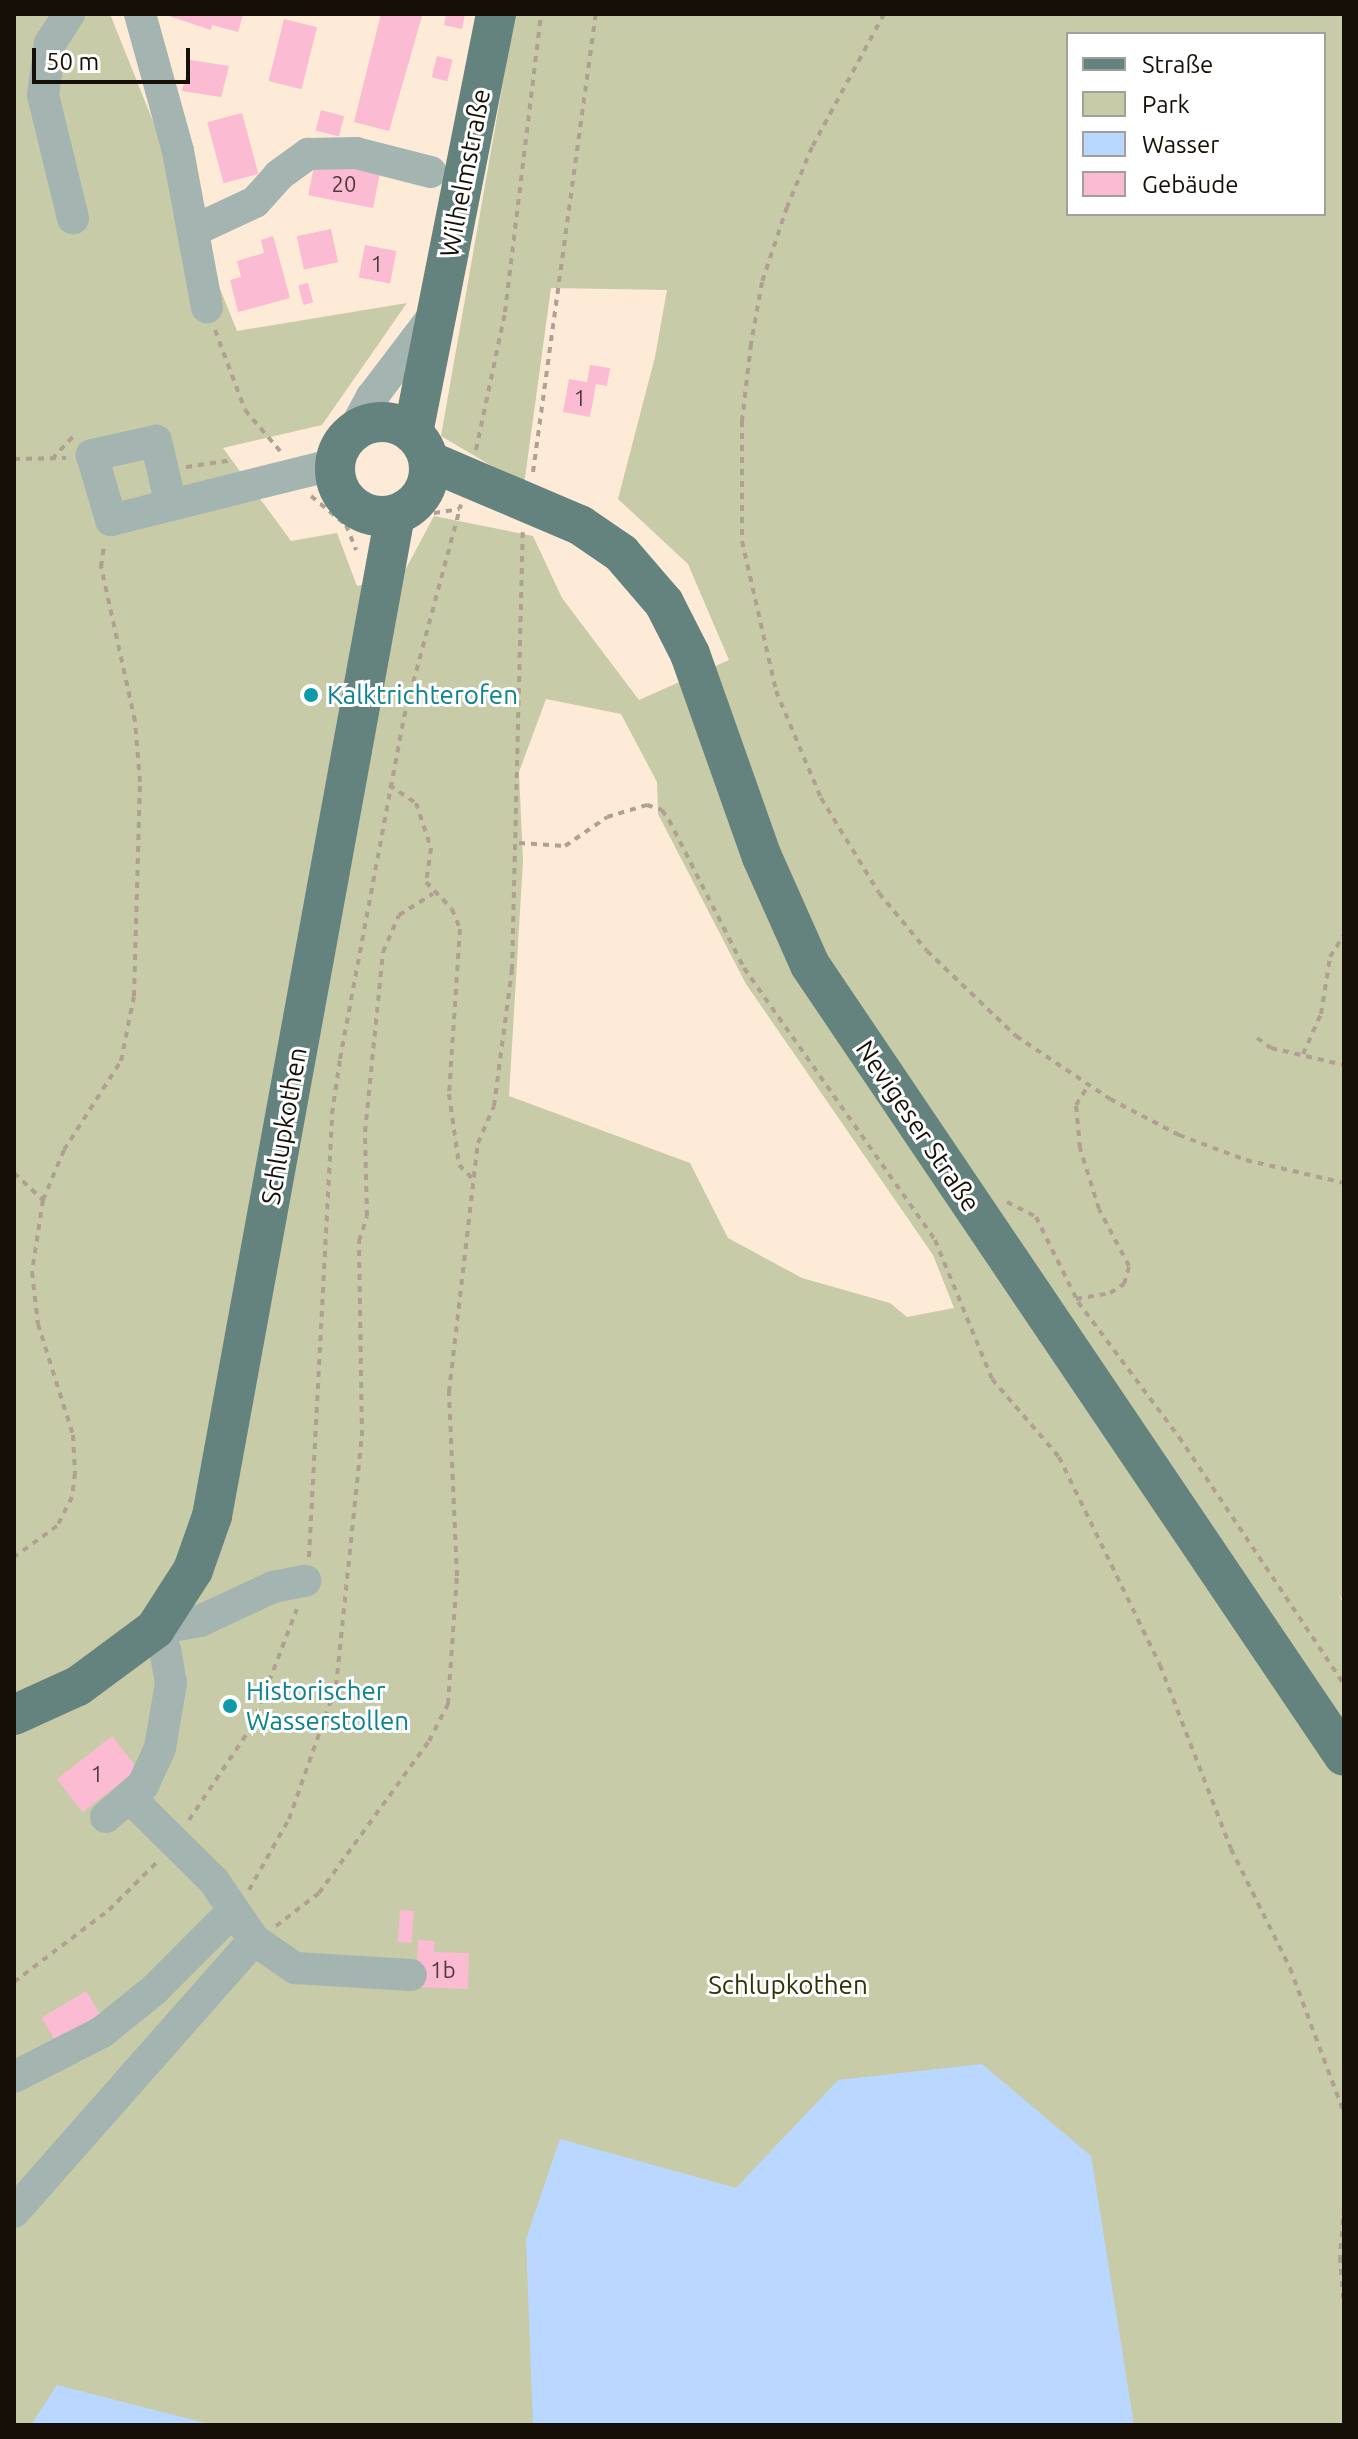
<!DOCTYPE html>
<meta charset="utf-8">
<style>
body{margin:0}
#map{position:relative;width:1358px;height:2439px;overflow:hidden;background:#fdebd8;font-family:Ubuntu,sans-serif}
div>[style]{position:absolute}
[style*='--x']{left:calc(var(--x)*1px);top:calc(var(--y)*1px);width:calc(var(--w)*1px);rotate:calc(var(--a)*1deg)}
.green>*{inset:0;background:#c7cba7}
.water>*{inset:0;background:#bad8ff}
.building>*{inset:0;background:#fbbbd3;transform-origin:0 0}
.path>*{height:4px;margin-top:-2px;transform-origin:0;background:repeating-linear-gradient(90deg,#afa091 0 6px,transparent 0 12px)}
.minor>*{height:32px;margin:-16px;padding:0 16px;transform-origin:16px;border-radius:16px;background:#a4b4b1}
.major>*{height:40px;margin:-20px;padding:0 20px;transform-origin:20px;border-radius:20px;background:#65837e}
.major>.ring{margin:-20px;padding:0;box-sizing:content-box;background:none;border:40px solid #65837e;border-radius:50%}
.dots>*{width:22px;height:22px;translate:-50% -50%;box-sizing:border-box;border:4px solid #fff;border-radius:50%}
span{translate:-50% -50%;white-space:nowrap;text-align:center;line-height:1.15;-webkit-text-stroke:6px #fff;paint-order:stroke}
.number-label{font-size:22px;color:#4f3a3a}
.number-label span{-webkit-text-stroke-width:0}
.street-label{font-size:26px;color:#160f07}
.culture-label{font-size:26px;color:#0d838f}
.left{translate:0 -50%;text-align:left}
.park-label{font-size:26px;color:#2f3202}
.frame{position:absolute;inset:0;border:16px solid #160f07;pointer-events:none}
.legend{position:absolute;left:1066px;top:32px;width:260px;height:184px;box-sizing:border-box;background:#fff;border:2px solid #a29f9c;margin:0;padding:10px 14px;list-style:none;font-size:24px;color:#160f07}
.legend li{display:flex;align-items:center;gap:16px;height:40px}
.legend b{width:40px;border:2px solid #a29f9c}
.scale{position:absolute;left:32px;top:48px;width:158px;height:36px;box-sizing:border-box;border:4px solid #160f07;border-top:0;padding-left:10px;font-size:24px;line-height:28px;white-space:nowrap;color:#160f07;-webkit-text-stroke:6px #fff;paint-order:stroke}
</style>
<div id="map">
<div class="green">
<div style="clip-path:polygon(evenodd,14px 14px,110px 14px,237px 331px,407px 303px,322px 425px,223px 448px,291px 541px,337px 533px,357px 586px,402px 576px,434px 516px,533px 536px,562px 598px,639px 700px,729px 660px,688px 564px,618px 499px,655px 357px,667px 290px,551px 288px,524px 485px,441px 436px,515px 14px,1344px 14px,1344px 1601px,1338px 1594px,1344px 1604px,1344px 2425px,14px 2425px,14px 14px,1068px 34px,1324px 34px,1324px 214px,1068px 214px,1068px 34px,14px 14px,546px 699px,621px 714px,657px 782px,658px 814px,746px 984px,933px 1255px,954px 1308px,907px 1317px,890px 1303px,802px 1278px,728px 1238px,690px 1163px,509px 1096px,523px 861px,519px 772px,546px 699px)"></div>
</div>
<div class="water">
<div style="clip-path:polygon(982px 2064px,1091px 2156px,1134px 2425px,533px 2425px,526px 2239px,560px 2139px,736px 2188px,838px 2080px)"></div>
<div style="clip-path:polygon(57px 2385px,213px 2425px,31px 2425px)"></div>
</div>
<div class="building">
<div style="clip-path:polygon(163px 14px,243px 14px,238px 32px,212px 25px,211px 30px)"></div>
<div style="clip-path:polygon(381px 14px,422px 16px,389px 131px,354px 122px)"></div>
<div style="clip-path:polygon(446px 14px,465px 14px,462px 29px,444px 25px)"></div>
<div style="left:284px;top:19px;width:34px;height:64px;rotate:14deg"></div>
<div style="left:437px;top:56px;width:16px;height:22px;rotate:14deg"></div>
<div style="clip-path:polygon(190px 60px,229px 66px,221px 97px,182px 91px)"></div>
<div style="left:321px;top:110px;width:24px;height:21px;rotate:15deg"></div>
<div style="left:242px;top:113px;width:63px;height:36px;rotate:75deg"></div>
<div style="left:315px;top:161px;width:66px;height:35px;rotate:11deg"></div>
<div style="left:331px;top:229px;width:34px;height:35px;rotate:78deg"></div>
<div style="clip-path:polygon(273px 236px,290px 298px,238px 312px,230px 280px,241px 277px,237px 261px,264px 253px,261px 240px)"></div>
<div style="left:365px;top:245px;width:32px;height:33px;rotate:11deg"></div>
<div style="left:308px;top:283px;width:20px;height:10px;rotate:75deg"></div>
<div style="clip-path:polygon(590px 365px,610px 368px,607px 386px,596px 384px,590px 417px,563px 412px,569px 379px,587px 382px)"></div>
<div style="left:112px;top:1736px;width:42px;height:70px;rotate:52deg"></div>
<div style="left:400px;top:1910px;width:14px;height:32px;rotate:4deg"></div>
<div style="clip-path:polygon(418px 1940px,435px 1941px,434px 1952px,469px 1953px,468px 1989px,416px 1987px)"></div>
<div style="left:86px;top:1991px;width:27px;height:52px;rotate:59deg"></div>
</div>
<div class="path">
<div style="--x:884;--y:14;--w:151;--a:118.4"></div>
<div style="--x:812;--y:147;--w:65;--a:112.6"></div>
<div style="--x:787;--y:207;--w:79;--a:108.4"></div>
<div style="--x:762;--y:282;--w:63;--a:100.1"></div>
<div style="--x:751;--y:344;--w:78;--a:96.7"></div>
<div style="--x:742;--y:421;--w:120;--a:90"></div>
<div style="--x:742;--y:541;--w:154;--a:77.2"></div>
<div style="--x:776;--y:691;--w:116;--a:67.2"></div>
<div style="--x:821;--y:798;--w:111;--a:58.6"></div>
<div style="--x:879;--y:893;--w:75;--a:50.4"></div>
<div style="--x:927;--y:951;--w:123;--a:43.7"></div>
<div style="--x:1016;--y:1036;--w:113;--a:33.8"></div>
<div style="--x:1110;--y:1099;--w:78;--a:27.6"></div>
<div style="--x:1179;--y:1135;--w:72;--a:20.5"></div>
<div style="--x:1246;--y:1160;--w:101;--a:13.2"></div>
<div style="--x:215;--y:330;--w:85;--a:69.4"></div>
<div style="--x:245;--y:410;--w:54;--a:49.5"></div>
<div style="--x:476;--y:450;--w:141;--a:-78.1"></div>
<div style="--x:505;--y:312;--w:300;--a:-83.1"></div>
<div style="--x:14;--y:459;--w:52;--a:-1.1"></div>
<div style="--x:52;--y:459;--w:33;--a:-47"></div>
<div style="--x:186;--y:467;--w:48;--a:-8.5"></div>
<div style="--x:533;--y:472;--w:462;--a:-82.2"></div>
<div style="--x:311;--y:496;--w:45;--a:39.6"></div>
<div style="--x:346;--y:525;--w:27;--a:68"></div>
<div style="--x:422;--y:515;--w:38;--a:-9"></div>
<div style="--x:389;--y:785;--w:32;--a:34"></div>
<div style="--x:416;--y:803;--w:47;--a:71.6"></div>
<div style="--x:431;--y:848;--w:34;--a:98"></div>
<div style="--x:426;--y:882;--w:37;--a:46"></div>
<div style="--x:452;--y:909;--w:22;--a:68"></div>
<div style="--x:460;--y:929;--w:165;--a:93.8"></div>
<div style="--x:449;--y:1094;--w:72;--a:82"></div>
<div style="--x:459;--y:1165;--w:21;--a:45"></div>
<div style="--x:519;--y:843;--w:46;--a:3.7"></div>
<div style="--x:565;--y:846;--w:51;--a:-34.6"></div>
<div style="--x:607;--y:817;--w:42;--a:-16.7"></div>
<div style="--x:647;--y:805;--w:16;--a:18"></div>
<div style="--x:662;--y:810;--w:12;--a:55"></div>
<div style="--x:669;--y:820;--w:166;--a:63.1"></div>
<div style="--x:744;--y:968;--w:332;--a:54.9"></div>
<div style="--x:935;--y:1240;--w:150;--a:67.7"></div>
<div style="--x:992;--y:1379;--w:103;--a:49.3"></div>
<div style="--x:1059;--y:1457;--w:231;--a:64.1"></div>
<div style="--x:1160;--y:1665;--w:197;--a:68.9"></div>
<div style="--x:1231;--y:1849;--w:133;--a:63.6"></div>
<div style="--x:1290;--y:1968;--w:155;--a:69.6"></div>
<div style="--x:1257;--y:1038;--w:17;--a:36"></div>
<div style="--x:1271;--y:1048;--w:75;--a:13.1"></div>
<div style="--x:1303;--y:1054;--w:44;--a:-65.8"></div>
<div style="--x:1321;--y:1014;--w:58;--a:-81"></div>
<div style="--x:1330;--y:957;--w:26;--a:-58"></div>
<div style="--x:14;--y:1173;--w:40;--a:43"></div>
<div style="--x:43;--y:1200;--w:73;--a:98.7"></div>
<div style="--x:32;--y:1272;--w:52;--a:83.4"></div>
<div style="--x:38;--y:1324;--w:116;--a:72.5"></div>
<div style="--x:73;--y:1435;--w:38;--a:87"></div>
<div style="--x:75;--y:1473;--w:24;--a:97"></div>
<div style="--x:72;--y:1497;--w:33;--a:117"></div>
<div style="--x:57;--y:1526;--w:53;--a:144.2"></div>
<div style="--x:43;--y:1200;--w:54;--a:-67.2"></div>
<div style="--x:64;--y:1150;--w:106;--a:-57.4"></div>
<div style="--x:121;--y:1061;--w:66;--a:-78.7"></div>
<div style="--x:134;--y:996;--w:214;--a:-88.4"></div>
<div style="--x:140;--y:782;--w:61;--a:-94.7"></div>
<div style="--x:135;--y:721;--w:158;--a:-102.4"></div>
<div style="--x:101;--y:567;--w:22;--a:-82"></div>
<div style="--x:1007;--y:1202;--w:33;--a:27"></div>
<div style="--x:1036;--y:1217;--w:95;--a:63.7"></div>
<div style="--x:1078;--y:1302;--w:169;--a:53.2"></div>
<div style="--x:1179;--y:1437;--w:297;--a:56.3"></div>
<div style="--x:1076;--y:1299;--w:35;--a:-10"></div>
<div style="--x:1110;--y:1293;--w:17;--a:-33"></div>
<div style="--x:1124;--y:1284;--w:19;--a:-74"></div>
<div style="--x:1129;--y:1266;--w:64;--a:-117.8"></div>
<div style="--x:1099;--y:1209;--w:64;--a:-107.3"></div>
<div style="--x:1080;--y:1148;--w:43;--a:-95.3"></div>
<div style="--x:1076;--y:1105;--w:22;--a:-58"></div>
<div style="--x:309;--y:1557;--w:444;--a:-87"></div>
<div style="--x:332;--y:1114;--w:56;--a:-81.7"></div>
<div style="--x:340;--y:1059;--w:348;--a:-79.4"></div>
<div style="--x:404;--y:717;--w:220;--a:-75"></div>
<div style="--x:189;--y:1820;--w:113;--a:-56.2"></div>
<div style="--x:252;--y:1726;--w:125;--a:-69"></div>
<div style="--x:249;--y:1890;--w:81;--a:-60.6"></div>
<div style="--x:289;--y:1819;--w:141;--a:-70.5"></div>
<div style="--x:336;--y:1686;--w:251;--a:-84.1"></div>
<div style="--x:362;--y:1436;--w:195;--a:-90.9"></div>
<div style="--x:359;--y:1241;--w:26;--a:-72"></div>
<div style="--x:367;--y:1216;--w:84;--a:-91.4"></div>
<div style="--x:365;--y:1132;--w:181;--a:-84.3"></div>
<div style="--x:383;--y:952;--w:40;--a:-66.6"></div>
<div style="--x:399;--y:915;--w:40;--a:-32"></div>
<div style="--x:276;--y:1926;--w:54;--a:-37.5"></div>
<div style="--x:319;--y:1893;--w:188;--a:-54.1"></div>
<div style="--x:429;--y:1741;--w:42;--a:-62.8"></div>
<div style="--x:448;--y:1704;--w:128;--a:-86"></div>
<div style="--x:457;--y:1576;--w:184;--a:-92.5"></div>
<div style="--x:449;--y:1392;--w:251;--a:-83.4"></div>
<div style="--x:478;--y:1143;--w:40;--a:-66.6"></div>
<div style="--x:494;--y:1106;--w:137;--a:-82.5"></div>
<div style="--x:512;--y:970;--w:438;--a:-88.6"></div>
<div style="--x:14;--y:1982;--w:119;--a:-37.2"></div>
<div style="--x:109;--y:1910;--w:68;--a:-45"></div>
<div style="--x:1344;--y:2207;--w:50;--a:94.6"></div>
<div style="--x:1340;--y:2257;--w:51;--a:85.5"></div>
</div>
<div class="minor">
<div style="--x:69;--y:14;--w:35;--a:123"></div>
<div style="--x:50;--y:43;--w:52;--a:97.7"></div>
<div style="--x:43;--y:95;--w:127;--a:76.3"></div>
<div style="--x:140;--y:14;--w:142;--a:74.5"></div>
<div style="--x:178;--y:151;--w:159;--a:79.5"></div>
<div style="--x:195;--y:230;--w:66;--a:-25"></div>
<div style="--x:255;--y:202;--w:36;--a:-48"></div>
<div style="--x:279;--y:175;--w:36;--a:-36"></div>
<div style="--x:308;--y:154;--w:48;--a:-1.2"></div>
<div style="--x:356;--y:153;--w:77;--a:14.2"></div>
<div style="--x:353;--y:432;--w:40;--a:-62"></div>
<div style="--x:372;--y:397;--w:104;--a:-52.8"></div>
<div style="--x:170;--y:501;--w:62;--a:-103.1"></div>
<div style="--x:156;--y:441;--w:66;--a:167.7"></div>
<div style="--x:92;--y:455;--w:68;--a:73.7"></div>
<div style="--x:111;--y:520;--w:231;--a:-14"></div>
<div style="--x:130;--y:1798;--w:118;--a:44.7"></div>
<div style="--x:214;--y:1881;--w:71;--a:55.9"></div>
<div style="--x:254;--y:1940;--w:50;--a:34.3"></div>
<div style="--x:295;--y:1968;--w:116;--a:3.5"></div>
<div style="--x:106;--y:1817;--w:49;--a:-40.9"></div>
<div style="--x:143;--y:1785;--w:41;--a:-65.3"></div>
<div style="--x:160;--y:1748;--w:66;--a:-80.4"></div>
<div style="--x:171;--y:1683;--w:34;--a:-100"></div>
<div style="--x:165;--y:1650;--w:23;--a:-115"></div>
<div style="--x:155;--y:1629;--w:46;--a:-10.1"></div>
<div style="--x:200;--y:1621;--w:81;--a:-25"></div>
<div style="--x:273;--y:1587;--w:33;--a:-11"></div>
<div style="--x:14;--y:2077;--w:99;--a:-27.1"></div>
<div style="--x:102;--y:2032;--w:67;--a:-38.9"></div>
<div style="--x:154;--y:1990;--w:112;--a:-45"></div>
<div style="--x:14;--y:2212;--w:363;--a:-48.6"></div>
</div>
<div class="major">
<div class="ring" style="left:335px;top:422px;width:54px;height:54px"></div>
<div style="--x:413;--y:433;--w:427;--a:-78.8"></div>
<div style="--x:429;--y:461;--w:164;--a:23"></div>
<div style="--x:580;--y:525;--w:50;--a:34.3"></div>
<div style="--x:621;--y:553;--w:66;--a:49.3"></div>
<div style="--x:664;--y:603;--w:57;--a:63"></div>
<div style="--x:690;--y:654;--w:215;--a:70.5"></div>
<div style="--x:762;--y:857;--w:118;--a:66"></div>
<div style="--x:810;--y:965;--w:954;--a:55.98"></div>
<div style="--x:14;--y:1715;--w:70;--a:-24.4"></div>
<div style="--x:78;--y:1686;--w:96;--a:-36.5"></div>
<div style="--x:155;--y:1629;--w:70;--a:-57.2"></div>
<div style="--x:193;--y:1570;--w:57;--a:-70.6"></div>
<div style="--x:212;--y:1516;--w:1018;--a:-79.64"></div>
</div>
<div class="dots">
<div style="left:311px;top:695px;background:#0f9aa8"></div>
<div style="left:230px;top:1706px;background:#0f9aa8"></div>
</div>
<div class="number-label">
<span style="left:344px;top:184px">20</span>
<span style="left:377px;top:264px">1</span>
<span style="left:580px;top:398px">1</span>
<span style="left:97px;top:1774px">1</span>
<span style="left:443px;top:1970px">1b</span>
</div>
<div class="street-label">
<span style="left:465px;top:173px;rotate:-79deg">Wilhelmstraße</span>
<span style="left:284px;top:1126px;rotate:-80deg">Schlupkothen</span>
<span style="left:918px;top:1126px;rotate:56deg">Nevigeser Straße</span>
</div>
<div class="culture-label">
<span class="left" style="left:327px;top:695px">Kalktrichterofen</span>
<span class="left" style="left:246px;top:1706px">Historischer<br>Wasserstollen</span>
</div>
<div class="park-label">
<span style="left:788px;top:1985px">Schlupkothen</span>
</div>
<div class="frame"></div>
<ul class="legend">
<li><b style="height:10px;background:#65837e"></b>Straße</li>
<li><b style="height:22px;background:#c7cba7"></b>Park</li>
<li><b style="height:22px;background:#bad8ff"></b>Wasser</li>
<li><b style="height:22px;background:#fbbbd3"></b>Gebäude</li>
</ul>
<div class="scale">50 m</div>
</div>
